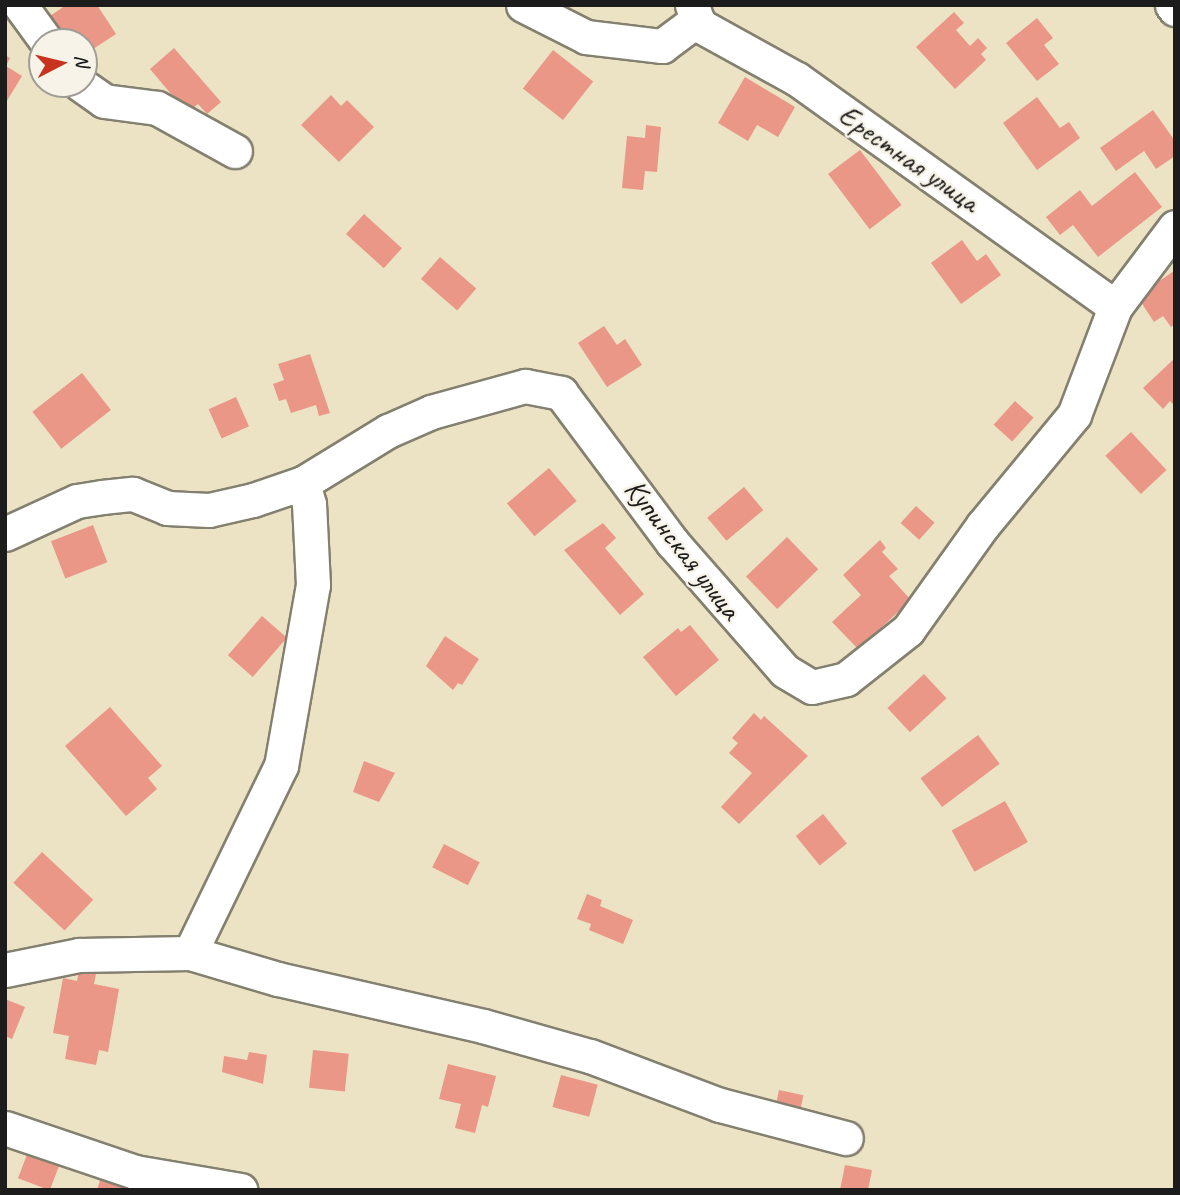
<!DOCTYPE html>
<meta charset="utf-8">
<style>
body{margin:0}
#map{position:relative;width:1180px;height:1195px;overflow:hidden;background:#ece3c4;font-family:Caveat,sans-serif}
div>[style]{position:absolute}
[style*='--x']{left:calc(var(--x)*1px);top:calc(var(--y)*1px);width:calc(var(--w)*1px);rotate:calc(var(--a)*1deg)}
.building>*{inset:0;background:#ea9787;transform-origin:0 0}
.roads{filter:drop-shadow(2px 0 #848070) drop-shadow(-2px 0 #848070) drop-shadow(0 2px #848070) drop-shadow(0 -2px #848070)}
.minor>*{height:33px;margin:-16.5px;padding:0 16.5px;transform-origin:16.5px;border-radius:16.5px;background:#fff}
span{translate:-50% -50%;white-space:nowrap;text-align:center;line-height:1.15;-webkit-text-stroke:5px #f7f3e8;paint-order:stroke}
.street-label{font-size:30px;color:#1c1c1c}
.frame{position:absolute;inset:0;border:7px solid #1c1c1c;pointer-events:none}
.north{position:absolute;left:28px;top:28px;width:70px;height:70px;box-sizing:border-box;background:#f7f3e8;border:2px solid #9f9d96;border-radius:50%;rotate:83deg;font-size:19px;font-weight:700;line-height:28px;text-align:center;color:#1c1c1c}
.north::after{content:'';display:block;margin:auto;width:24px;height:32px;background:#c8321e;clip-path:polygon(50% 0,100% 100%,50% 72%,0 100%)}
</style>
<div id="map">
<div class="building">
<div style="clip-path:polygon(66px 5px,97px 5px,116px 34px,84px 55px,84px 42px,67px 42px,50px 16px)"></div>
<div style="clip-path:polygon(954px 12px,964px 23px,956px 30px,970px 46px,978px 38px,987px 48px,981px 54px,986px 60px,955px 89px,916px 47px)"></div>
<div style="clip-path:polygon(1037px 18px,1053px 38px,1044px 45px,1059px 64px,1037px 81px,1006px 43px)"></div>
<div style="clip-path:polygon(174px 48px,221px 102px,207px 114px,198px 104px,187px 113px,150px 69px)"></div>
<div style="left:553px;top:50px;width:51px;height:49px;rotate:38deg"></div>
<div style="clip-path:polygon(5px 55px,10px 58px,6px 66px,22px 76px,5px 104px)"></div>
<div style="clip-path:polygon(745px 77px,795px 107px,778px 137px,757px 125px,748px 141px,718px 123px)"></div>
<div style="clip-path:polygon(331px 95px,341px 106px,347px 100px,374px 127px,339px 162px,301px 125px)"></div>
<div style="clip-path:polygon(1037px 97px,1060px 128px,1069px 122px,1080px 138px,1037px 170px,1003px 123px)"></div>
<div style="clip-path:polygon(1153px 110px,1175px 141px,1175px 156px,1156px 169px,1144px 151px,1116px 171px,1100px 148px)"></div>
<div style="clip-path:polygon(646px 125px,661px 127px,657px 172px,645px 171px,643px 190px,622px 188px,627px 136px,645px 138px)"></div>
<div style="left:860px;top:150px;width:69px;height:40px;rotate:53deg"></div>
<div style="clip-path:polygon(1135px 172px,1162px 207px,1098px 257px,1073px 225px,1060px 235px,1046px 217px,1080px 190px,1092px 206px)"></div>
<div style="left:364px;top:214px;width:51px;height:27px;rotate:42deg"></div>
<div style="clip-path:polygon(962px 240px,977px 261px,986px 254px,1001px 275px,961px 304px,931px 263px)"></div>
<div style="left:440px;top:257px;width:48px;height:29px;rotate:41deg"></div>
<div style="clip-path:polygon(1174px 271px,1175px 324px,1171px 327px,1163px 316px,1154px 322px,1137px 296px)"></div>
<div style="clip-path:polygon(604px 326px,617px 345px,625px 339px,642px 365px,607px 387px,578px 343px)"></div>
<div style="clip-path:polygon(310px 354px,330px 413px,319px 416px,316px 405px,291px 413px,286px 399px,279px 401px,273px 384px,284px 380px,278px 364px)"></div>
<div style="clip-path:polygon(1175px 358px,1175px 406px,1170px 401px,1163px 409px,1143px 388px)"></div>
<div style="left:82px;top:373px;width:47px;height:63px;rotate:52deg"></div>
<div style="left:236px;top:397px;width:32px;height:30px;rotate:66deg"></div>
<div style="left:1015px;top:401px;width:25px;height:32px;rotate:42deg"></div>
<div style="left:1131px;top:432px;width:52px;height:35px;rotate:47deg"></div>
<div style="left:549px;top:468px;width:43px;height:55px;rotate:50deg"></div>
<div style="left:744px;top:487px;width:30px;height:48px;rotate:50deg"></div>
<div style="left:916px;top:506px;width:25px;height:23px;rotate:42deg"></div>
<div style="clip-path:polygon(603px 523px,616px 538px,605px 548px,644px 594px,620px 615px,564px 550px)"></div>
<div style="left:93px;top:525px;width:40px;height:45px;rotate:69deg"></div>
<div style="left:787px;top:537px;width:45px;height:57px;rotate:46deg"></div>
<div style="clip-path:polygon(880px 540px,886px 548px,882px 552px,898px 569px,889px 576px,911px 600px,858px 649px,832px 622px,861px 595px,843px 575px)"></div>
<div style="left:262px;top:616px;width:33px;height:52px;rotate:41deg"></div>
<div style="clip-path:polygon(690px 625px,719px 660px,676px 696px,643px 657px,678px 628px,681px 632px)"></div>
<div style="clip-path:polygon(445px 636px,479px 659px,462px 685px,458px 683px,453px 690px,426px 666px)"></div>
<div style="left:924px;top:674px;width:33px;height:50px;rotate:47deg"></div>
<div style="clip-path:polygon(110px 707px,162px 766px,148px 778px,157px 789px,126px 816px,65px 746px)"></div>
<div style="clip-path:polygon(754px 713px,761px 720px,764px 716px,808px 756px,739px 824px,721px 807px,752px 773px,729px 753px,738px 743px,732px 738px)"></div>
<div style="left:978px;top:735px;width:36px;height:72px;rotate:53deg"></div>
<div style="clip-path:polygon(364px 761px,395px 773px,379px 802px,353px 792px)"></div>
<div style="left:1005px;top:801px;width:47px;height:61px;rotate:61deg"></div>
<div style="left:823px;top:814px;width:38px;height:35px;rotate:51deg"></div>
<div style="left:444px;top:844px;width:40px;height:26px;rotate:27deg"></div>
<div style="left:42px;top:852px;width:70px;height:42px;rotate:43deg"></div>
<div style="clip-path:polygon(587px 894px,602px 900px,600px 906px,633px 920px,623px 944px,589px 930px,591px 924px,577px 919px)"></div>
<div style="clip-path:polygon(79px 970px,96px 974px,94px 984px,119px 989px,108px 1052px,99px 1050px,96px 1065px,65px 1059px,69px 1036px,53px 1033px,63px 978px,77px 981px)"></div>
<div style="clip-path:polygon(5px 999px,25px 1007px,12px 1039px,5px 1036px)"></div>
<div style="left:313px;top:1050px;width:36px;height:38px;rotate:6deg"></div>
<div style="clip-path:polygon(249px 1052px,267px 1055px,263px 1084px,222px 1072px,224px 1056px,247px 1060px)"></div>
<div style="clip-path:polygon(448px 1064px,496px 1076px,488px 1107px,482px 1105px,475px 1133px,455px 1128px,461px 1104px,439px 1099px)"></div>
<div style="left:561px;top:1075px;width:38px;height:33px;rotate:15deg"></div>
<div style="left:779px;top:1090px;width:25px;height:21px;rotate:12deg"></div>
<div style="left:28px;top:1152px;width:34px;height:28px;rotate:21deg"></div>
<div style="clip-path:polygon(845px 1165px,872px 1170px,868px 1190px,840px 1190px)"></div>
<div style="clip-path:polygon(102px 1174px,154px 1190px,97px 1190px)"></div>
</div>
<div class="roads">
<div class="minor">
<div style="--x:20;--y:5;--w:46;--a:53.9"></div>
<div style="--x:523;--y:5;--w:71;--a:26.9"></div>
<div style="--x:586;--y:37;--w:77;--a:6.8"></div>
<div style="--x:662;--y:46;--w:44;--a:-36.6"></div>
<div style="--x:692;--y:5;--w:21;--a:71"></div>
<div style="--x:699;--y:25;--w:112;--a:28.9"></div>
<div style="--x:797;--y:79;--w:391;--a:35.6"></div>
<div style="--x:1172;--y:5;--w:5;--a:53"></div>
<div style="--x:80;--y:84;--w:29;--a:35"></div>
<div style="--x:104;--y:101;--w:53;--a:7.5"></div>
<div style="--x:157;--y:108;--w:89;--a:28.9"></div>
<div style="--x:5;--y:534;--w:79;--a:-24.6"></div>
<div style="--x:77;--y:501;--w:25;--a:-9"></div>
<div style="--x:102;--y:497;--w:31;--a:-6"></div>
<div style="--x:133;--y:494;--w:37;--a:22"></div>
<div style="--x:167;--y:508;--w:42;--a:2.7"></div>
<div style="--x:209;--y:510;--w:45;--a:-12.8"></div>
<div style="--x:253;--y:500;--w:53;--a:-18.8"></div>
<div style="--x:303;--y:483;--w:100;--a:-31.5"></div>
<div style="--x:388;--y:431;--w:47;--a:-23.8"></div>
<div style="--x:431;--y:412;--w:98;--a:-15.5"></div>
<div style="--x:525;--y:386;--w:37;--a:11"></div>
<div style="--x:561;--y:393;--w:186;--a:53.3"></div>
<div style="--x:672;--y:542;--w:171;--a:48.8"></div>
<div style="--x:785;--y:671;--w:31;--a:31"></div>
<div style="--x:812;--y:687;--w:35;--a:-13"></div>
<div style="--x:846;--y:679;--w:79;--a:-38.3"></div>
<div style="--x:908;--y:630;--w:129;--a:-54.5"></div>
<div style="--x:983;--y:525;--w:143;--a:-50.4"></div>
<div style="--x:1074;--y:415;--w:116;--a:-69.2"></div>
<div style="--x:1115;--y:307;--w:100;--a:-53.1"></div>
<div style="--x:190;--y:953;--w:92;--a:16.5"></div>
<div style="--x:278;--y:979;--w:210;--a:12.9"></div>
<div style="--x:483;--y:1026;--w:111;--a:15.7"></div>
<div style="--x:590;--y:1056;--w:139;--a:20.7"></div>
<div style="--x:720;--y:1105;--w:130;--a:14.7"></div>
<div style="--x:5;--y:970;--w:76;--a:-11.5"></div>
<div style="--x:79;--y:955;--w:111;--a:-1"></div>
<div style="--x:190;--y:953;--w:208;--a:-64.1"></div>
<div style="--x:281;--y:766;--w:184;--a:-80"></div>
<div style="--x:313;--y:585;--w:81;--a:-92.8"></div>
<div style="--x:309;--y:504;--w:22;--a:-106"></div>
<div style="--x:5;--y:1128;--w:137;--a:18.7"></div>
<div style="--x:135;--y:1172;--w:107;--a:9.7"></div>
</div>
</div>
<div class="street-label">
<span style="left:909px;top:158px;rotate:35deg">Ерестная улица</span>
<span style="left:683px;top:549px;rotate:52deg">Купинская улица</span>
</div>
<div class="frame"></div>
<div class="north">N</div>
</div>
